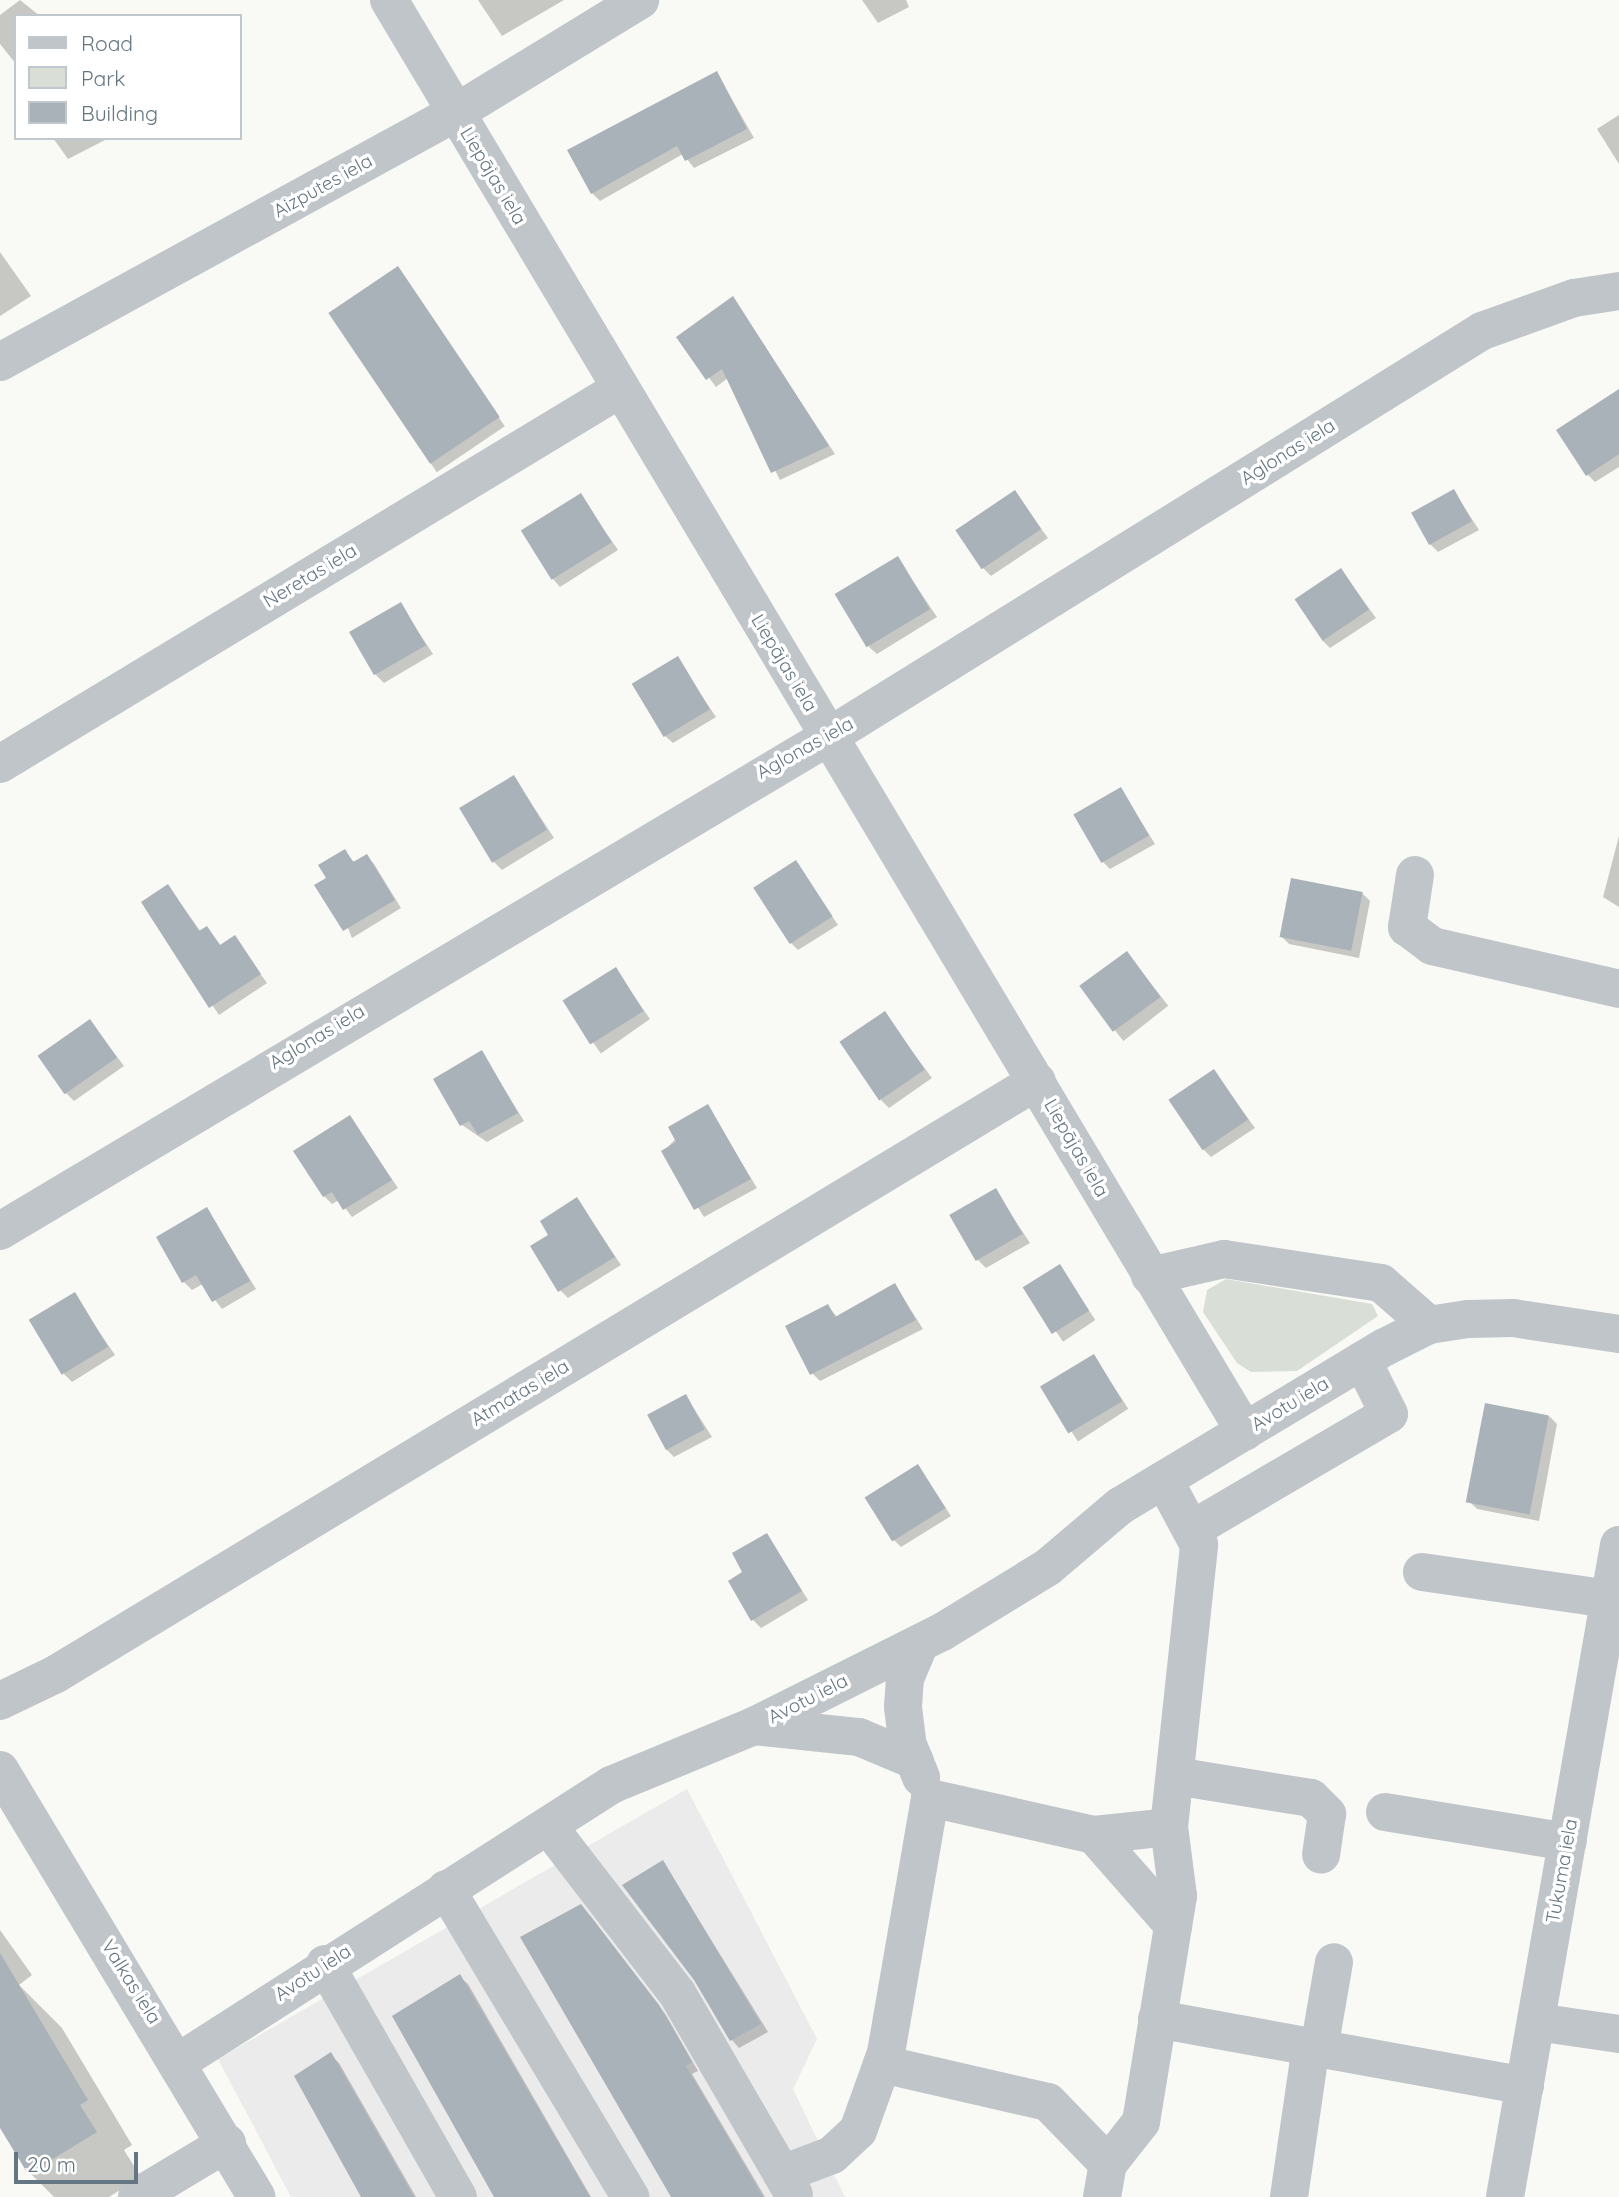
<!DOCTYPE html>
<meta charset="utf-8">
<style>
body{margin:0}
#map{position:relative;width:1619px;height:2197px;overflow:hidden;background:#f9f9f6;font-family:Quicksand,sans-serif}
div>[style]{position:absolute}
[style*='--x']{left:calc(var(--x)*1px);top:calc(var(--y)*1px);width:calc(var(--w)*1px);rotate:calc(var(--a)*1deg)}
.built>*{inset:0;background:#eaebea}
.green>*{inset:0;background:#d9ded6}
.shadow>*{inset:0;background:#0003;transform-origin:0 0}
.building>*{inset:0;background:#a9b2b8;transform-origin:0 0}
.minor>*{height:38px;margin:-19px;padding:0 19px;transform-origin:19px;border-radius:19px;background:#c0c5c9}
span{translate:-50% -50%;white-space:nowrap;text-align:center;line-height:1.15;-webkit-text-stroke:7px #fff;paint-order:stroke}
.street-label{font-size:19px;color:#647681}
.legend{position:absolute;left:14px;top:14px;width:228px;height:126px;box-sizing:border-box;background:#fff;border:2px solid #c1c8cd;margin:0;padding:9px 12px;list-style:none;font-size:21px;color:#647681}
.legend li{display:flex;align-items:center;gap:14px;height:35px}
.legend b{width:35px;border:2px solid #c1c8cd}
.scale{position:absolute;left:14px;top:2152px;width:124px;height:32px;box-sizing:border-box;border:4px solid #647681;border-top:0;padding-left:9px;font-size:21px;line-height:24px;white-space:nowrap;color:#647681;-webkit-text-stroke:5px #fff;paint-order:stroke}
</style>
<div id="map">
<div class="built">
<div style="clip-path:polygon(687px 1789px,817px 2039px,793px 2089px,845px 2197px,291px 2197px,218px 2059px)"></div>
</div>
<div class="green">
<div style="clip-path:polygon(1226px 1279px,1372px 1304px,1378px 1316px,1297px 1371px,1251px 1372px,1237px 1363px,1203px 1312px,1207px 1290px)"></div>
</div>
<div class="shadow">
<div style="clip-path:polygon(20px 0,40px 16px,16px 16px,16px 64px,0 44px,0 15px)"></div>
<div style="clip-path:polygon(478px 0,564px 0,502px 36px)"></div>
<div style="clip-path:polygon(862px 0,906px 0,909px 7px,878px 23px)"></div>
<div style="clip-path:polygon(717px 73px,754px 138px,694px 168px,683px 154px,600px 201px,592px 193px)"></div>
<div style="clip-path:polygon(1619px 115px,1619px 164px,1597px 129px)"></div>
<div style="clip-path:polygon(53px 138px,109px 138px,68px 159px)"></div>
<div style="clip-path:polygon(0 252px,31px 296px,0 316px)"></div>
<div style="left:398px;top:268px;width:191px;height:82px;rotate:56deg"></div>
<div style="clip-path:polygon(733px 299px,835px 454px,780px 480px,728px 378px,716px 387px,678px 337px)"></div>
<div style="clip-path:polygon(1619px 399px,1619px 467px,1595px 482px,1587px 474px)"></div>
<div style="clip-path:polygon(1454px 491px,1479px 530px,1438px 552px,1430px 544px)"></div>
<div style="clip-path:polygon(1014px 492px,1048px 538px,991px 576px,983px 568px)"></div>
<div style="clip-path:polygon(580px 495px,618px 550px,560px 587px,553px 579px)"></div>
<div style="clip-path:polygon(898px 559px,937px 617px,877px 654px,869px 647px)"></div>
<div style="clip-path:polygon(1341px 570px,1376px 618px,1330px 648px,1322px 640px)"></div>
<div style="clip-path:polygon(400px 604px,433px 654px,384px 683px,376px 675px)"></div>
<div style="clip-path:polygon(677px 659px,716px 717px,673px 743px,665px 736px)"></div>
<div style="clip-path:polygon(514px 777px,554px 838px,502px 870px,494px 862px)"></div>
<div style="clip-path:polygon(1121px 789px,1155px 844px,1110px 869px,1102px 861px)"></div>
<div style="clip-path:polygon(1619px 836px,1619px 907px,1603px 897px)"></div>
<div style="clip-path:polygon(345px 852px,355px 863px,367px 856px,374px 864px,401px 908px,352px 938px,328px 879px)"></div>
<div style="clip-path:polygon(796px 862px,838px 925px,798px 950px,790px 942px)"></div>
<div style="clip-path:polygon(168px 886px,201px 932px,207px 928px,221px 946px,234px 937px,267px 983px,219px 1015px,143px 902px)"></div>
<div style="clip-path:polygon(1362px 893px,1370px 901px,1359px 958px,1289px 944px,1281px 936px)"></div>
<div style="left:1127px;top:953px;width:67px;height:57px;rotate:52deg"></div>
<div style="left:615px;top:969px;width:61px;height:60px;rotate:55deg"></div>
<div style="clip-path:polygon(884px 1013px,932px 1078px,889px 1108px,881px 1100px)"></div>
<div style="clip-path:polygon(90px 1021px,124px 1066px,74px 1101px,66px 1093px)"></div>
<div style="clip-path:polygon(482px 1053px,524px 1121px,487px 1142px,462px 1125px)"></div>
<div style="clip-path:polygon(1214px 1071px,1255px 1128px,1211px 1157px,1203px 1149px)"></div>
<div style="clip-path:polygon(707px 1106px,757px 1188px,704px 1217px,663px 1152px)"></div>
<div style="clip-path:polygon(350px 1117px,398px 1188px,352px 1217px,339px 1200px,332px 1204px,324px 1196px)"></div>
<div style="clip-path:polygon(995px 1190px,1030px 1243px,986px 1268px,978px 1260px)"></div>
<div style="clip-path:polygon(577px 1199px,621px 1265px,568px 1298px,560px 1290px,551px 1235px)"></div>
<div style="clip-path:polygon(207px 1209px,256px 1289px,222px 1309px,203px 1284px,192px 1290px,184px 1282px)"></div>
<div style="left:1059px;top:1266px;width:65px;height:39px;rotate:56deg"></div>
<div style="clip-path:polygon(895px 1285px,923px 1329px,820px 1381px,812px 1373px,828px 1306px,838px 1318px)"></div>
<div style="clip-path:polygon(74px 1295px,115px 1355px,72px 1382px,64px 1374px)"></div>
<div style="left:1094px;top:1356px;width:63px;height:60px;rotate:57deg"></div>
<div style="clip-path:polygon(686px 1396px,712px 1437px,674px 1457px,666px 1449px)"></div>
<div style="clip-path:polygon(1549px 1416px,1557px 1424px,1539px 1521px,1477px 1509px,1469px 1501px)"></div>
<div style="clip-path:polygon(918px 1466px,951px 1516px,901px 1547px,893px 1539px)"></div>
<div style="clip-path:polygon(767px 1535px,808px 1600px,761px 1628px,753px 1620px)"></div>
<div style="clip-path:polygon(663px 1862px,768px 2032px,739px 2048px,732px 2040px)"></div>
<div style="clip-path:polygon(589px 1914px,666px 2015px,698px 2071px,692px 2074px,765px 2197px,673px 2197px)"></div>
<div style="clip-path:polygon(0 1930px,32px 1975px,19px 1985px,62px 2028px,132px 2145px,124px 2150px,141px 2177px,109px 2197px,54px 2197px,30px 2173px,0 2124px)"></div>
<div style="clip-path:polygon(460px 1977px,468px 1984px,591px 2197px,496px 2197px)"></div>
<div style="clip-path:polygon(331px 2055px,339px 2063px,416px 2197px,363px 2197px)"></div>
</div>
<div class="building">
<div style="clip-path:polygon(717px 71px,747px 129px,685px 161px,677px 146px,591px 194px,567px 150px)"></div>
<div style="left:398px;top:266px;width:182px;height:84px;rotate:56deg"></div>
<div style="clip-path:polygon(733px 296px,829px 446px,771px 473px,722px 369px,706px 380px,676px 337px)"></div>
<div style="clip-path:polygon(1619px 389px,1619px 454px,1586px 476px,1556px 430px)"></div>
<div style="left:1454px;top:489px;width:37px;height:49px;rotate:61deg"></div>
<div style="left:1015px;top:490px;width:47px;height:72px;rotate:56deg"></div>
<div style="left:581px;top:493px;width:58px;height:71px;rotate:58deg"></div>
<div style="left:898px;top:556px;width:62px;height:74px;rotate:59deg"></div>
<div style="left:1341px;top:568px;width:50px;height:56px;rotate:56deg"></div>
<div style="left:401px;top:602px;width:50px;height:60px;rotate:60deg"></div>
<div style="left:678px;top:656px;width:62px;height:54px;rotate:59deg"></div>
<div style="left:514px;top:775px;width:64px;height:64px;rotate:59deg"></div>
<div style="left:1121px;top:787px;width:56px;height:55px;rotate:60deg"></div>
<div style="clip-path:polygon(345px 849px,353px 862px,367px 854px,395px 900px,343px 931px,314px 885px,326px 878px,318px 865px)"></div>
<div style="left:796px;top:860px;width:67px;height:51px;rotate:57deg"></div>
<div style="left:1291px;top:878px;width:73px;height:60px;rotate:11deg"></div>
<div style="clip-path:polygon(168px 884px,199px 931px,207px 926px,220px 945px,235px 935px,261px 974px,209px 1008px,141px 902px)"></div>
<div style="left:1127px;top:951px;width:57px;height:59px;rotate:54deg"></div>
<div style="left:616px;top:967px;width:52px;height:63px;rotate:58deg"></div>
<div style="left:885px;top:1011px;width:71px;height:55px;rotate:56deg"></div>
<div style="left:90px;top:1019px;width:47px;height:64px;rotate:55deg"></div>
<div style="clip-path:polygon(482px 1050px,518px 1113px,478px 1135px,469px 1121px,460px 1126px,433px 1079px)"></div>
<div style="left:1214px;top:1069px;width:61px;height:55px;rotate:56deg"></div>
<div style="clip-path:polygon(708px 1104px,751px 1179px,694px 1210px,661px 1151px,676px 1142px,668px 1127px)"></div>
<div style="clip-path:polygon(350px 1115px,392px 1180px,343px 1210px,332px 1192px,323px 1197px,293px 1151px)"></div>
<div style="left:996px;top:1188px;width:53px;height:54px;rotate:60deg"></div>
<div style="clip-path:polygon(577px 1197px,615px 1257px,558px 1292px,530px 1246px,548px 1235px,540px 1221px)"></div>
<div style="clip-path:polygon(207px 1207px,250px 1281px,212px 1302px,196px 1275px,182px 1283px,156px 1237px)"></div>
<div style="left:1060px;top:1264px;width:55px;height:44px;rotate:58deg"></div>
<div style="clip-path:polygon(895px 1283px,916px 1320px,810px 1375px,785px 1326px,828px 1304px,835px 1317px)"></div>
<div style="left:75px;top:1292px;width:64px;height:54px;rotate:59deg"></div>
<div style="left:1094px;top:1354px;width:55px;height:63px;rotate:59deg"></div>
<div style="left:686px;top:1394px;width:40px;height:44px;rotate:62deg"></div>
<div style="left:1485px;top:1403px;width:65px;height:101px;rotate:11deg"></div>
<div style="left:918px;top:1464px;width:52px;height:63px;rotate:58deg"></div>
<div style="clip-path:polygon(767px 1533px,802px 1591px,751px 1621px,728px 1581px,742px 1572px,732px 1553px)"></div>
<div style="clip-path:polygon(663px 1860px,761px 2024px,730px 2041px,694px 1980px,622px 1885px)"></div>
<div style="clip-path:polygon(581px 1904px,659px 2005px,692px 2062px,686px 2066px,763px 2197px,671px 2197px,520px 1937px)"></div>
<div style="clip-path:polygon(0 1953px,88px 2100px,80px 2105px,97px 2132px,28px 2174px,0 2128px)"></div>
<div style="clip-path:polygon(460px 1974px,590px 2197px,494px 2197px,392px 2016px)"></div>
<div style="clip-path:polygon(331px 2052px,414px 2197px,361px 2197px,294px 2076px)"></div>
</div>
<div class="minor">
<div style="--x:389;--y:0;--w:1668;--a:59.13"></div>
<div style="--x:0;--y:362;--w:519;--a:-28.69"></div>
<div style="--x:455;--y:113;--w:217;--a:-31.4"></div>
<div style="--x:0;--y:764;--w:725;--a:-31.17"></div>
<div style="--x:1415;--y:875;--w:53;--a:98.7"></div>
<div style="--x:1407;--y:927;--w:31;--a:37"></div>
<div style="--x:1432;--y:946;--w:192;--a:12.9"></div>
<div style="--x:0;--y:1231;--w:964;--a:-30.82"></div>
<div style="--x:828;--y:737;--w:770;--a:-31.83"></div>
<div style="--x:1482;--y:331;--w:98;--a:-19.7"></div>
<div style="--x:1574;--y:298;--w:46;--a:-8.8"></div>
<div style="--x:1150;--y:1276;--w:76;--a:-12.9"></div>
<div style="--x:1224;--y:1259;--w:159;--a:8.7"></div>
<div style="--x:1381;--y:1283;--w:64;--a:41.2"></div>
<div style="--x:1193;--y:1529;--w:227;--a:-30.4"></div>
<div style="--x:1389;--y:1414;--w:60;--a:-116.6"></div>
<div style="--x:1422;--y:1572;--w:190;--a:8.2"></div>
<div style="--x:920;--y:1643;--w:38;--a:113"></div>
<div style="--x:905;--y:1678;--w:29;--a:94"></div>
<div style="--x:903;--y:1707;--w:38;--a:83"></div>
<div style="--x:908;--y:1745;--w:35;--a:68"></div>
<div style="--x:0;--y:1701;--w:62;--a:-25.7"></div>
<div style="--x:56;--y:1674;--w:1146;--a:-31.15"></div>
<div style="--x:754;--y:1726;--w:106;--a:6"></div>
<div style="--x:859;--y:1737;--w:60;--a:22.7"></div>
<div style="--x:0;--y:1770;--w:498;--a:59"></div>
<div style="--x:1175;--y:1776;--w:138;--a:9.2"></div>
<div style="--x:1311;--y:1798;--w:23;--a:45"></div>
<div style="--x:1327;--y:1814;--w:41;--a:98.3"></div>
<div style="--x:1385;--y:1812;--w:185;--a:9.3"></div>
<div style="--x:549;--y:1827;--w:210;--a:52.4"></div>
<div style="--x:677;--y:1993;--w:233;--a:59.9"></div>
<div style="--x:1094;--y:1835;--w:120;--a:48.7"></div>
<div style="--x:446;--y:1889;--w:359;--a:59.1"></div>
<div style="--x:325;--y:1964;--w:268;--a:60.3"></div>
<div style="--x:1157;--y:2019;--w:374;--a:10.3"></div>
<div style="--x:1536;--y:2022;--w:84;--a:8.2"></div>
<div style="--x:1319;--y:2049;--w:88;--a:-80.2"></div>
<div style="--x:180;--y:2061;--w:512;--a:-32.63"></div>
<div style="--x:611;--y:1785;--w:155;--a:-22.4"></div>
<div style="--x:754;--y:1726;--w:210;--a:-26.6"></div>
<div style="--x:942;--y:1632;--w:124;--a:-31.5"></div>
<div style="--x:1048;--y:1567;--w:94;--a:-40.3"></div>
<div style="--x:1120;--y:1506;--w:309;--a:-31"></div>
<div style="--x:1385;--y:1347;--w:49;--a:-26.6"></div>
<div style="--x:1429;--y:1325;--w:39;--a:-9"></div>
<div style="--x:1468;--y:1319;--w:45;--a:-1.3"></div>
<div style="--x:1513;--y:1318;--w:107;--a:8.6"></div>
<div style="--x:882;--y:2064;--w:170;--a:12.9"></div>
<div style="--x:1048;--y:2102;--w:86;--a:45.9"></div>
<div style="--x:782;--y:2174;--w:53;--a:-20.8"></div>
<div style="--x:832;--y:2155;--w:35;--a:-43"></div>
<div style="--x:858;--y:2131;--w:83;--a:-70.3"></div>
<div style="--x:886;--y:2053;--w:259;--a:-80.2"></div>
<div style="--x:930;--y:1798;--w:168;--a:12.7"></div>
<div style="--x:1094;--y:1835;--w:75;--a:-6.1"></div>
<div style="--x:137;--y:2197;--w:105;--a:-31"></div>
<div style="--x:1102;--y:2197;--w:34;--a:-80"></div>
<div style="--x:1108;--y:2164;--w:53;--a:-51.8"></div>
<div style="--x:1141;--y:2122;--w:229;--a:-80.7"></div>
<div style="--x:1178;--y:1896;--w:70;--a:-97.4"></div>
<div style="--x:1169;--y:1827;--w:284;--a:-83.9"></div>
<div style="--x:1199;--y:1545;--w:74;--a:-118.3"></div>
<div style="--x:1289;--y:2197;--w:152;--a:-81.7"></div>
<div style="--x:1505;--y:2197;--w:662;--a:-80.08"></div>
</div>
<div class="street-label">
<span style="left:493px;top:176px;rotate:59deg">Liepājas iela</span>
<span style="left:323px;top:186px;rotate:-29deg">Aizputes iela</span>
<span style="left:1288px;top:452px;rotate:-32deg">Aglonas iela</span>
<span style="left:310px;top:576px;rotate:-31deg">Neretas iela</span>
<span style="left:784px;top:663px;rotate:59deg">Liepājas iela</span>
<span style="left:805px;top:748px;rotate:-29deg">Aglonas iela</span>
<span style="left:317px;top:1037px;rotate:-31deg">Aglonas iela</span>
<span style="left:1076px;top:1148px;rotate:60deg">Liepājas iela</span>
<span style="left:520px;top:1393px;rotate:-31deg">Atmatas iela</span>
<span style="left:1290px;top:1404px;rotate:-31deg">Avotu iela</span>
<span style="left:808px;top:1699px;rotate:-27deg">Avotu iela</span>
<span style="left:1562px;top:1871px;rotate:-80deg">Tukuma iela</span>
<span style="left:313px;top:1973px;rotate:-33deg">Avotu iela</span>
<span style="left:131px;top:1982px;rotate:58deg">Valkas iela</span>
</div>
<ul class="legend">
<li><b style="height:9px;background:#c0c5c9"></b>Road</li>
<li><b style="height:19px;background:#d9ded6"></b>Park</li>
<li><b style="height:19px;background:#a9b2b8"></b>Building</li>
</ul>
<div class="scale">20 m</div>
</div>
